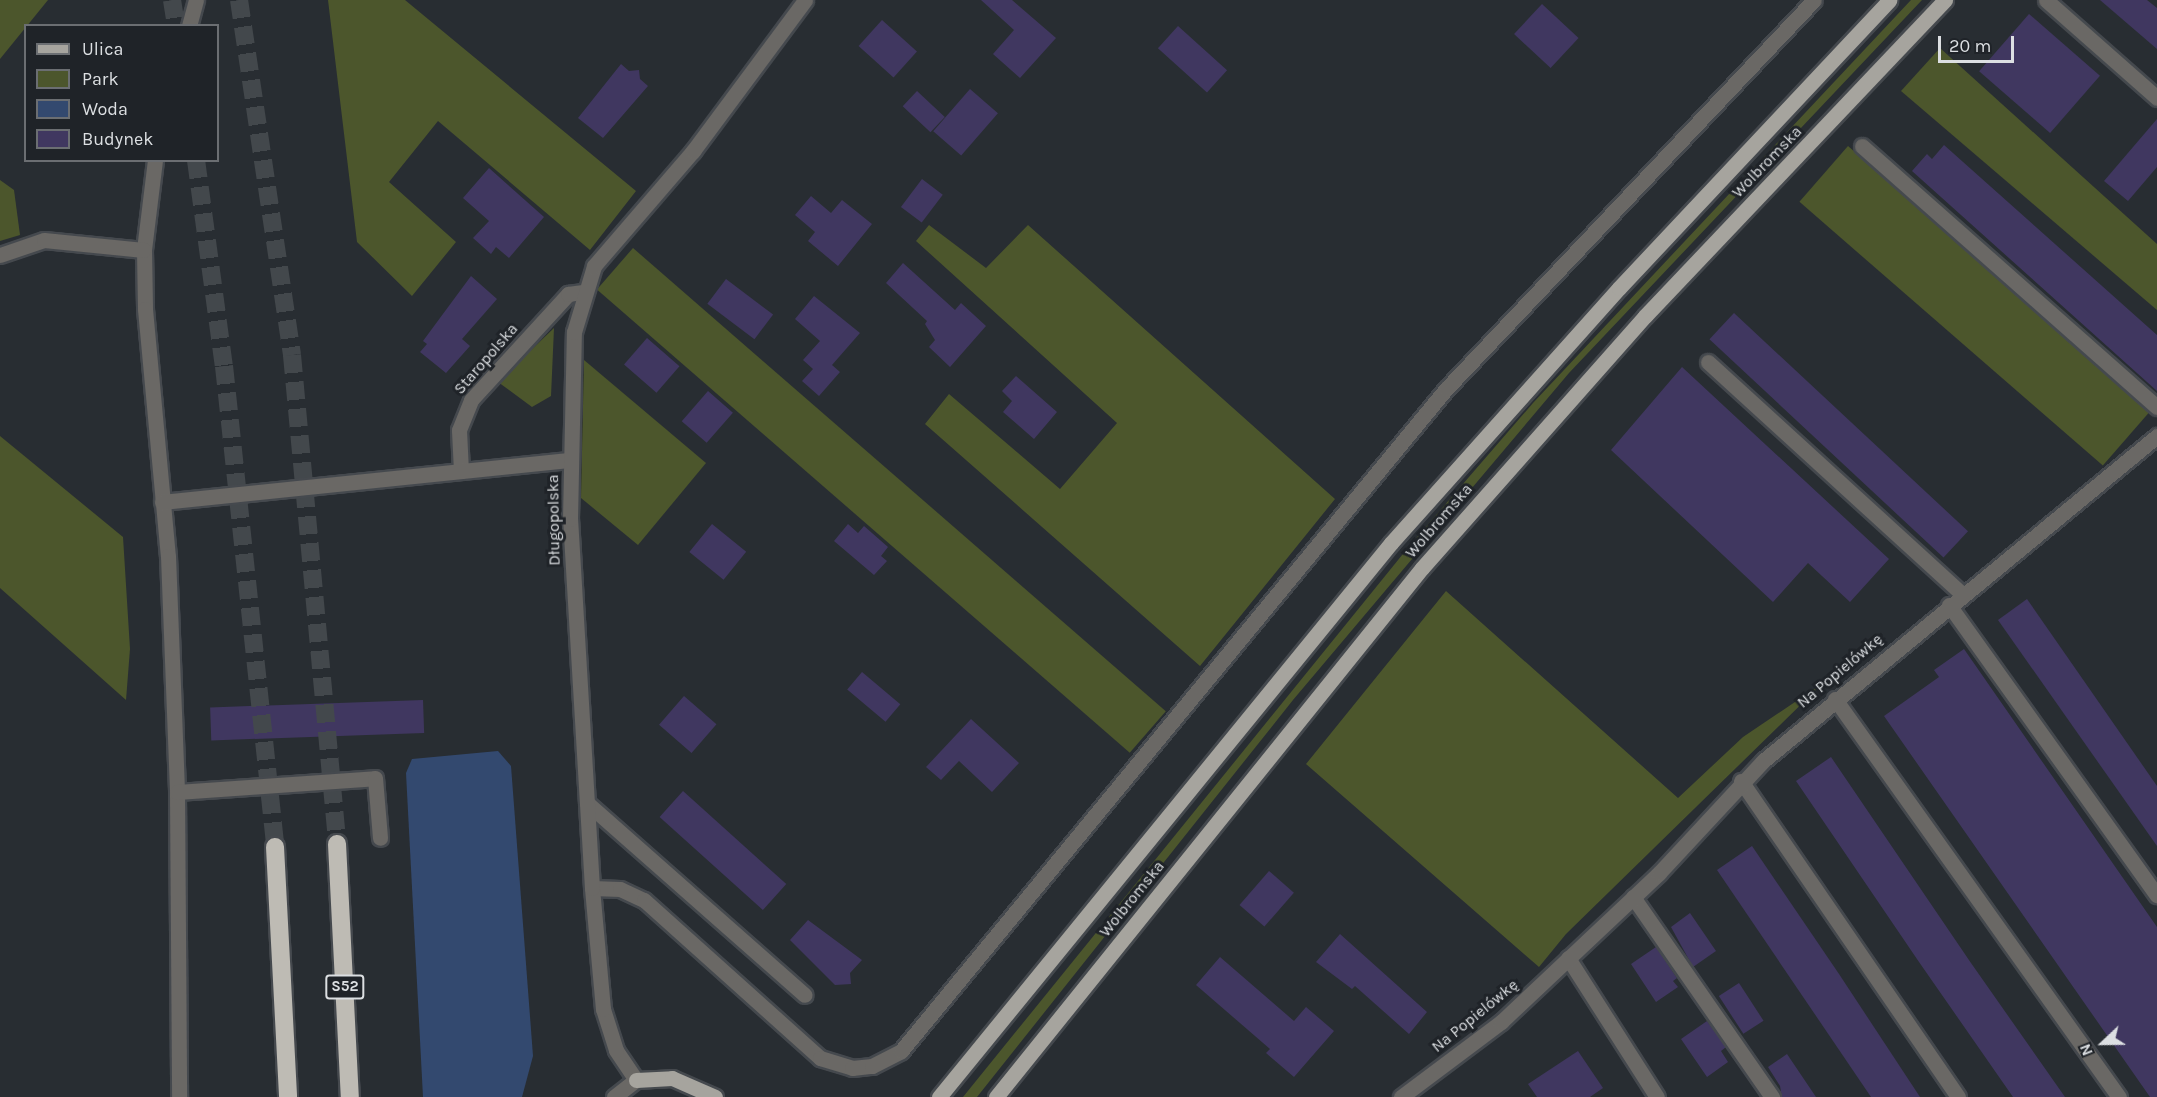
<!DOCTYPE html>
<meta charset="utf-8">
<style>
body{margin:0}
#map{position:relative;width:2157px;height:1097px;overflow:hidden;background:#282d32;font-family:Karla,sans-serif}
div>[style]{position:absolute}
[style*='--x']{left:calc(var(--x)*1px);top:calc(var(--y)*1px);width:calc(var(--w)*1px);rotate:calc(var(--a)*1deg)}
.green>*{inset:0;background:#4c562c;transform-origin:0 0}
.water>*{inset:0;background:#33496f}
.building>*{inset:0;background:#403760;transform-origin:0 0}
.highway-tunnel>*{height:18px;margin-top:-9px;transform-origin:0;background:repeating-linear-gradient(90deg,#43484c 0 18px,transparent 0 27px)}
.roads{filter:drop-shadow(2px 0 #45494e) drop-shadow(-2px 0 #45494e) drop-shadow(0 2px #45494e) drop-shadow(0 -2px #45494e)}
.minor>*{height:15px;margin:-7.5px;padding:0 7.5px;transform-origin:7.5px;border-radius:7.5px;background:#6a6865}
.major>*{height:15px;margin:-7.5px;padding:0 7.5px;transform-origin:7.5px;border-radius:7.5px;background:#a6a49e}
.highway>*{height:18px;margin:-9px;padding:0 9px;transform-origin:9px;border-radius:9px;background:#bebbb4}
span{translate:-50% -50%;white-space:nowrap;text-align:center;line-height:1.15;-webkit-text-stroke:6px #1f2328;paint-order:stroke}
.shield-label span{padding:2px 4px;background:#1f2328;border:2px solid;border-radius:4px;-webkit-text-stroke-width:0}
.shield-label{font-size:15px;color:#dcdfe2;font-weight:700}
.street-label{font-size:16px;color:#dcdfe2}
.legend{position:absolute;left:24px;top:24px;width:195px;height:138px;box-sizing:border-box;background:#1f2328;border:2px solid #6b6e72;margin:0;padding:8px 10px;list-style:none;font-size:18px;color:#dcdfe2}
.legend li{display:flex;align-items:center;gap:12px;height:30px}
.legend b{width:30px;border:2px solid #6b6e72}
.north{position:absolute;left:2073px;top:1013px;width:60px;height:60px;-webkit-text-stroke:4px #1f2328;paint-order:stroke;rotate:248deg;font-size:16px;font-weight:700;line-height:24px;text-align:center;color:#dcdfe2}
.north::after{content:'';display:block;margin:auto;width:21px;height:27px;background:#dcdfe2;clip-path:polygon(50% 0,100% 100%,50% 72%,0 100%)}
.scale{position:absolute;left:1938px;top:36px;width:76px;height:27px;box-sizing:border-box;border:3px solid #dcdfe2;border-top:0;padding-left:8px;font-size:18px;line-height:21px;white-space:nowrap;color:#dcdfe2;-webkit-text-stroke:4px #1f2328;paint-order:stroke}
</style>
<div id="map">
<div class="green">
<div style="clip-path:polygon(0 0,48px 0,0 59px)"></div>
<div style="clip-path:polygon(328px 0,405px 0,636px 191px,590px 250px,438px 121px,389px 182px,456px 242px,412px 296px,357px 242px)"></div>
<div style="clip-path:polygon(1911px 0,1922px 0,1569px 373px,1293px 700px,977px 1097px,963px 1097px,1411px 544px,1533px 403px)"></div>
<div style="clip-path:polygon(1940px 48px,2157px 244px,2157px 310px,1901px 91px)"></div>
<div style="left:1848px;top:146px;width:402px;height:74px;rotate:41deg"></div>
<div style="clip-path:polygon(0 180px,14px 190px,20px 235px,0 241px)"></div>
<div style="clip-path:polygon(929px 225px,986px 268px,1028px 225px,1335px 499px,1200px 666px,925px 424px,949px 394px,1060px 489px,1117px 423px,916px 241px)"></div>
<div style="left:633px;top:248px;width:706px;height:55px;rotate:41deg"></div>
<div style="clip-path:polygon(554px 328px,551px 396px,532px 407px,498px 382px)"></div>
<div style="clip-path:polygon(584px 360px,706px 463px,638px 545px,581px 498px)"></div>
<div style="clip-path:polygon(0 436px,123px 537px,130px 649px,126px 700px,0 588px)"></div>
<div style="clip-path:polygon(1446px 591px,1678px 798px,1743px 737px,1823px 683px,1566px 934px,1539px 967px,1306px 764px)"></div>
</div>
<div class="water">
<div style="clip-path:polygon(498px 751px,511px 766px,533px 1056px,522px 1097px,423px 1097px,406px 773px,412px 759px)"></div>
</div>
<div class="building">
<div style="clip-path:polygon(981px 0,1012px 0,1056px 38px,1020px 78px,993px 54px,1014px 30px)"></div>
<div style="clip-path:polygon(2100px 0,2147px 0,2157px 8px,2157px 49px)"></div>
<div style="left:1542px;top:4px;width:50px;height:41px;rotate:43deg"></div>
<div style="left:2029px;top:14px;width:94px;height:76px;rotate:41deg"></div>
<div style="left:882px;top:20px;width:47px;height:35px;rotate:42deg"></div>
<div style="left:1178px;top:26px;width:66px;height:30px;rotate:42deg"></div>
<div style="clip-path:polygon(621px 64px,629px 71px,639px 70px,640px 79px,648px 86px,603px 138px,578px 118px)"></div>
<div style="left:970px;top:89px;width:37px;height:56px;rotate:41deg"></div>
<div style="left:917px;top:91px;width:38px;height:21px;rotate:43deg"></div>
<div style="clip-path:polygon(2157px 119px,2157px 167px,2128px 201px,2104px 181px)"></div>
<div style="clip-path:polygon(1944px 145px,2157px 335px,2157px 391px,1912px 171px,1927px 154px,1932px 159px)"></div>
<div style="clip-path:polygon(489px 168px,544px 217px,509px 258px,496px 247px,491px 254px,473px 238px,489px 221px,463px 198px)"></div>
<div style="left:922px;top:179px;width:26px;height:35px;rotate:37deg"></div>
<div style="clip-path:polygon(811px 196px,831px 213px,842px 200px,872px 224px,838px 266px,808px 241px,815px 232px,795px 215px)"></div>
<div style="clip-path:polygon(903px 263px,955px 310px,961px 303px,986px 326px,950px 367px,929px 347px,935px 340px,925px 324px,927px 321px,886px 283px)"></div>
<div style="clip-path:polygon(471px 276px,497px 299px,462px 339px,470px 346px,446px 373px,420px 352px,427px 344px,423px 341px)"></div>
<div style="left:726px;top:279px;width:59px;height:31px;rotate:37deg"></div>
<div style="clip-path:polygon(814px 296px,860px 333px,832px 365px,840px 372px,819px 396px,802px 381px,813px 369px,803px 360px,820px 341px,795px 319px)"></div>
<div style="left:1734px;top:313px;width:320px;height:36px;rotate:43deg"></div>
<div style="left:647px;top:338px;width:43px;height:35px;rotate:41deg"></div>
<div style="clip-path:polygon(1682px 367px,1889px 559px,1850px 602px,1808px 563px,1773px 602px,1611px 450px)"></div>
<div style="clip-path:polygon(1016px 376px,1057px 412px,1034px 439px,1003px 412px,1012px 401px,1002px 391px)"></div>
<div style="left:708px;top:391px;width:33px;height:40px;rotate:41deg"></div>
<div style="left:712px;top:524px;width:44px;height:36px;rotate:39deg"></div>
<div style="clip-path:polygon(848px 524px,858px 533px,864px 526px,888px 547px,881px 556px,887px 561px,874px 575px,834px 541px)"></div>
<div style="clip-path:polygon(2027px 599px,2157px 786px,2157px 846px,1998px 620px)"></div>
<div style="clip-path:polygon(1964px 649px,2157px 927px,2157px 1097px,2150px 1097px,1884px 716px,1939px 677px,1934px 670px)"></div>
<div style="left:862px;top:672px;width:50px;height:23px;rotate:40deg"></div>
<div style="left:684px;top:696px;width:43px;height:38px;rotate:41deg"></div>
<div style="left:423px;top:700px;width:33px;height:213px;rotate:88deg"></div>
<div style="clip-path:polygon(971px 719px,1019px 763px,992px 792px,959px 761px,941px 780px,926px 767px)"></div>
<div style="clip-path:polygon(1831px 757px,1971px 963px,2065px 1097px,2013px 1097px,1919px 962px,1796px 781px)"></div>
<div style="left:683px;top:791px;width:139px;height:35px;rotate:42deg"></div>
<div style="clip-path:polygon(1752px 846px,1839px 974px,1920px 1097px,1871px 1097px,1717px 870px)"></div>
<div style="left:1269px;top:871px;width:33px;height:45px;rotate:41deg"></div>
<div style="clip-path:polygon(1690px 913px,1716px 951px,1693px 967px,1671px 927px)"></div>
<div style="clip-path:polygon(808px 920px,862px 960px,850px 973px,851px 984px,835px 985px,790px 940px)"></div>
<div style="clip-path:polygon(1340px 934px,1427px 1012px,1409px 1034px,1355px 986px,1352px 989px,1316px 962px)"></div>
<div style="clip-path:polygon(1656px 947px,1677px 978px,1673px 981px,1678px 987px,1656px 1002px,1631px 964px)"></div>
<div style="clip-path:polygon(1220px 957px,1294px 1021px,1306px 1007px,1334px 1031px,1294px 1077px,1266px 1053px,1270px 1049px,1196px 985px)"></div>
<div style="left:1739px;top:983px;width:45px;height:24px;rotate:57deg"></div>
<div style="clip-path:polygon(1707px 1021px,1726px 1047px,1721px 1051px,1728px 1062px,1707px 1077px,1681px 1039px)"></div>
<div style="clip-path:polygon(1578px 1051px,1603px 1088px,1590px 1097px,1537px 1097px,1528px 1084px)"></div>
<div style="clip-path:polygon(1787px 1054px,1816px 1097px,1782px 1097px,1780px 1086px,1768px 1067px)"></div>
</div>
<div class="highway-tunnel">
<div style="--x:172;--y:0;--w:26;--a:81"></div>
<div style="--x:239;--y:0;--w:359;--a:81.5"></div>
<div style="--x:292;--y:355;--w:491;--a:84.7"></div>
<div style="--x:196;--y:160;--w:208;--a:82.3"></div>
<div style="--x:224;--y:366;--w:484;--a:83.9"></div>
</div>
<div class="roads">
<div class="minor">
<div style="--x:2046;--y:0;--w:148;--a:41.4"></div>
<div style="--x:189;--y:26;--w:27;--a:-75"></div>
<div style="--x:1862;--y:146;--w:394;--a:41.5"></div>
<div style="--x:155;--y:160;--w:91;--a:97"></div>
<div style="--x:144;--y:250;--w:59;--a:89"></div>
<div style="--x:145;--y:309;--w:248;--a:84.7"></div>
<div style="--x:168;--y:556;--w:236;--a:87.8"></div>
<div style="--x:177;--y:792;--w:305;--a:89.6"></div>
<div style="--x:0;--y:255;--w:46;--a:-18.8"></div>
<div style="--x:44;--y:240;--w:100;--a:5.7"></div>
<div style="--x:1708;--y:362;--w:344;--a:42.4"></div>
<div style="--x:461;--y:471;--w:41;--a:-92.8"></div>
<div style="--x:459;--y:430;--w:32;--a:-68"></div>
<div style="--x:471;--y:400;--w:144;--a:-47.5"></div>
<div style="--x:568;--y:294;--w:15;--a:-8"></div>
<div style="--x:162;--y:502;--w:411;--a:-5.9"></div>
<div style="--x:1949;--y:605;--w:357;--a:54.4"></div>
<div style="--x:1835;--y:699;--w:489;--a:54.5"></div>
<div style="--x:1741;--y:781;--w:383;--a:55.5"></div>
<div style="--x:177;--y:792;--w:198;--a:-4"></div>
<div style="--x:375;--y:778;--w:60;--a:85.2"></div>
<div style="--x:587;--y:803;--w:290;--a:41.4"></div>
<div style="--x:592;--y:888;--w:28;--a:2"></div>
<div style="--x:620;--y:889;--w:26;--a:25"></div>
<div style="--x:644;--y:900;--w:237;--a:41.9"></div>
<div style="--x:820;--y:1058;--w:34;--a:17"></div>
<div style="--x:852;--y:1068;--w:20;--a:-6"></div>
<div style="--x:872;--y:1066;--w:33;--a:-27"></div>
<div style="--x:901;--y:1051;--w:857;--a:-50.54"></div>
<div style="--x:1446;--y:389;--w:535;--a:-46.59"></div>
<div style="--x:1633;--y:897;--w:244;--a:55.2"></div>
<div style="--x:1568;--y:958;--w:165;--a:57.4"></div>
<div style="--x:614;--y:1097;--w:28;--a:-38"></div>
<div style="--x:636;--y:1080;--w:36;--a:-124"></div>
<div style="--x:616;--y:1050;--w:43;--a:-107.6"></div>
<div style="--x:603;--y:1009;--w:121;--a:-95.2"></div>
<div style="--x:592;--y:888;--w:370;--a:-93.4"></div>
<div style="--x:570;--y:519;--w:187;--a:-88.8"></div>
<div style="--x:574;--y:332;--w:69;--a:-73.1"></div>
<div style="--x:594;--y:266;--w:152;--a:-49.3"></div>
<div style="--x:693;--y:151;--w:188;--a:-53.4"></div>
<div style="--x:1401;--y:1097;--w:125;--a:-36.9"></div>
<div style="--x:1501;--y:1022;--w:217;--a:-43.3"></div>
<div style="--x:1659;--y:873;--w:153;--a:-47.1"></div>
<div style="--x:1763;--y:761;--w:511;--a:-39.52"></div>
</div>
<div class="major">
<div style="--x:636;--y:1080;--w:36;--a:-3"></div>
<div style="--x:672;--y:1078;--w:47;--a:23.8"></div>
<div style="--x:939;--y:1097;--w:715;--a:-50.79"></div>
<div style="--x:1391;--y:543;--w:342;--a:-48.2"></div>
<div style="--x:1619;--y:288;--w:395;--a:-46.8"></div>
<div style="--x:996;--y:1097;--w:679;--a:-51.16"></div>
<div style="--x:1422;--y:568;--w:337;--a:-48.5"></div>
<div style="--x:1645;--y:316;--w:436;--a:-46.5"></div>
</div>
<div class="highway">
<div style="--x:337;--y:844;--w:253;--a:87.1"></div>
<div style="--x:275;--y:847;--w:250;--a:87"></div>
</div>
</div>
<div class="shield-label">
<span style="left:345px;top:987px">S52</span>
</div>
<div class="street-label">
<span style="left:1767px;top:162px;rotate:-46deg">Wolbromska</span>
<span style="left:486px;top:359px;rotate:-49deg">Staropolska</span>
<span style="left:554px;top:520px;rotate:-91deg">Długopolska</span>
<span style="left:1439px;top:521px;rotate:-49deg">Wolbromska</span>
<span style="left:1840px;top:671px;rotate:-40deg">Na Popielówkę</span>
<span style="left:1132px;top:899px;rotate:-51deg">Wolbromska</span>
<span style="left:1475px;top:1016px;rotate:-39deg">Na Popielówkę</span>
</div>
<ul class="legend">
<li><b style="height:8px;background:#a6a49e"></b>Ulica</li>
<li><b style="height:16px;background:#4c562c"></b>Park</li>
<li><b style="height:16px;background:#33496f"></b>Woda</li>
<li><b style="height:16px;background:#403760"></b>Budynek</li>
</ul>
<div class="north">N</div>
<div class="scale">20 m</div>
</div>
